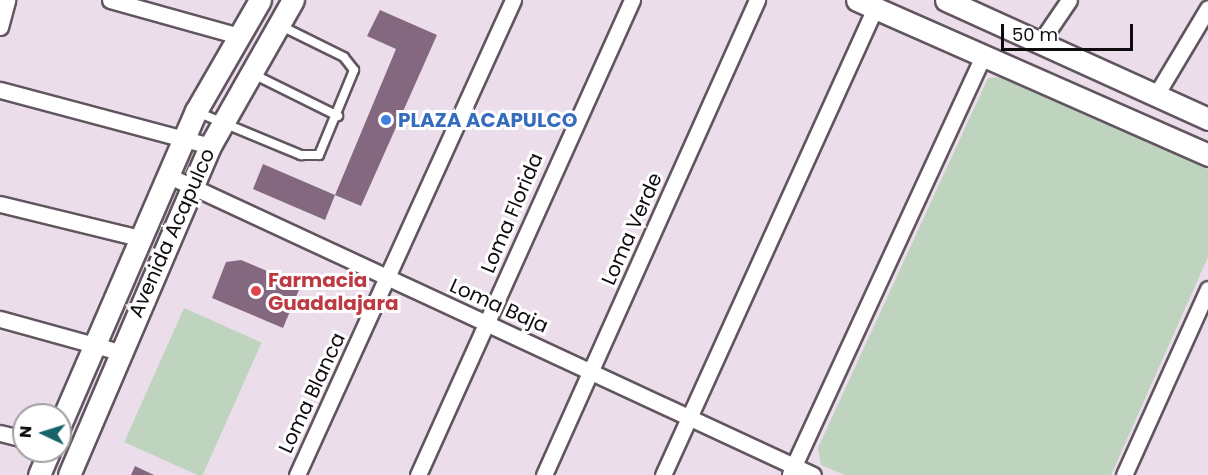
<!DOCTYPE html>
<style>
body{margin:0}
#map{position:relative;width:1208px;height:475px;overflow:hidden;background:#ebdeea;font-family:Poppins,sans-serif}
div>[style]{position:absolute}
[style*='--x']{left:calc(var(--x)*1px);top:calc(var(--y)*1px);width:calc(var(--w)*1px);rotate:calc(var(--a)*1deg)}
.green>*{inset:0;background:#bed4be;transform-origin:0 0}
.building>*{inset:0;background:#836880}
.roads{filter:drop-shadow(2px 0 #615660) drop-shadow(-2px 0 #615660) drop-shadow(0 2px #615660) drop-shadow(0 -2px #615660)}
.lane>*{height:8px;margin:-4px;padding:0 4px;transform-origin:4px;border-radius:4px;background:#fff}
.street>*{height:15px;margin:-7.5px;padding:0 7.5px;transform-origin:7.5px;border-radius:7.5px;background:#fff}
.secondary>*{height:21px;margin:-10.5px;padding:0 10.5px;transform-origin:10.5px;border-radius:10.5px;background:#fff}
.dots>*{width:16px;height:16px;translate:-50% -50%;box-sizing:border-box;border:3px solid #fff;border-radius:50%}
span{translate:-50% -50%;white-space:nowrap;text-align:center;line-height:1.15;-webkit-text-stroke:6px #fff;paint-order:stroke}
.shop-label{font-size:20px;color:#366cbe;font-weight:700}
.left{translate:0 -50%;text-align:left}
.street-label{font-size:20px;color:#0f0b0f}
.health-label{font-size:20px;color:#be3a42;font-weight:700}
.north{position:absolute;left:12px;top:403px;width:60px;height:60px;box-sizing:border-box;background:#fff;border:2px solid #9f9d9f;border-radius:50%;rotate:274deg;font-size:16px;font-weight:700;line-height:24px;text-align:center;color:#0f0b0f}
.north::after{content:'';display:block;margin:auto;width:21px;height:27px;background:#16636c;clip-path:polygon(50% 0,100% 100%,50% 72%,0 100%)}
.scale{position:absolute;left:1001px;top:24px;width:132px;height:27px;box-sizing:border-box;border:3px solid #0f0b0f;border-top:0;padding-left:8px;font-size:18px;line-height:21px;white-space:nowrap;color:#0f0b0f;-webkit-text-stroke:4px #fff;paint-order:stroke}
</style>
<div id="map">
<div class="green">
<div style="clip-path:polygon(1004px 77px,1208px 169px,1208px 257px,1111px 475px,845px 475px,821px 465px,818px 448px,988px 78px)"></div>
<div style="left:184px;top:308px;width:85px;height:147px;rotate:24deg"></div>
</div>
<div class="building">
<div style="clip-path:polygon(380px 10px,437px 35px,361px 206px,335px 195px,325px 220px,253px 189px,263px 164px,335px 195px,396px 49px,367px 36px)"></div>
<div style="clip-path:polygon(241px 260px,301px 285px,283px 328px,212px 298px,226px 262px)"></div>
<div style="clip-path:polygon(135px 466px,154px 475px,131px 475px)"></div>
</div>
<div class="roads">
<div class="lane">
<div style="--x:253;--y:74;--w:95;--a:26.3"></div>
<div style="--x:197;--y:112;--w:113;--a:22.5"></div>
<div style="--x:301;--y:155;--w:18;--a:0"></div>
<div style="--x:319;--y:155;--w:92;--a:-67.6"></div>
<div style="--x:354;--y:70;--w:16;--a:-128"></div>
<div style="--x:344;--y:57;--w:72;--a:-153.8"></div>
</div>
<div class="street">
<div style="--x:110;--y:0;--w:134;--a:15.6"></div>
<div style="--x:0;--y:27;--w:28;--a:-75"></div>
<div style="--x:1039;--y:44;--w:53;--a:-55.7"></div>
<div style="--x:0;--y:90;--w:217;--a:14.9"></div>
<div style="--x:1156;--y:95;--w:101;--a:-59.1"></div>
<div style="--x:167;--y:175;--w:712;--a:24.91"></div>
<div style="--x:0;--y:204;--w:144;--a:13.7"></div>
<div style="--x:0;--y:319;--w:124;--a:15.4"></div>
<div style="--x:0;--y:433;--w:25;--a:14"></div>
<div style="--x:790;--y:474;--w:463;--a:-65.2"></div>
<div style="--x:297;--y:475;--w:522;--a:-65.55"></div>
<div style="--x:418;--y:475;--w:521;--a:-65.75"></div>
<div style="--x:544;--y:475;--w:521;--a:-65.85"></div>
<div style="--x:663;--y:475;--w:513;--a:-65.58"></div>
<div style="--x:1124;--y:475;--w:204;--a:-65.7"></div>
</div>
<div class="secondary">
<div style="--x:857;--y:0;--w:384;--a:23.8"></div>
<div style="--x:946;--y:0;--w:288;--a:24.4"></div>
<div style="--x:60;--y:425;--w:342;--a:-66.6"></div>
<div style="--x:196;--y:111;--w:128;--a:-60"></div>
<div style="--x:39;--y:475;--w:26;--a:-67"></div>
<div style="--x:69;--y:475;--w:358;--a:-66.8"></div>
<div style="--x:210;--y:146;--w:168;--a:-60.4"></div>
</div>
</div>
<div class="dots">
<div style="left:386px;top:120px;background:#3f7fe0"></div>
<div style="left:256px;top:291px;background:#e0444e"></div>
</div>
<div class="shop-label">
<span class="left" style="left:398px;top:120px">PLAZA ACAPULCO</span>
</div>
<div class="street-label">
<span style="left:512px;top:213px;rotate:-67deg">Loma Florida</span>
<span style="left:632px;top:229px;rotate:-66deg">Loma Verde</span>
<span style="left:172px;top:233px;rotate:-66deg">Avenida Acapulco</span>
<span style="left:499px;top:306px;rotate:24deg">Loma Baja</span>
<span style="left:312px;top:393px;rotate:-65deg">Loma Blanca</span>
</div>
<div class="health-label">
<span class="left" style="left:268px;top:292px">Farmacia<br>Guadalajara</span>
</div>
<div class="north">N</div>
<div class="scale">50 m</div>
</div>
